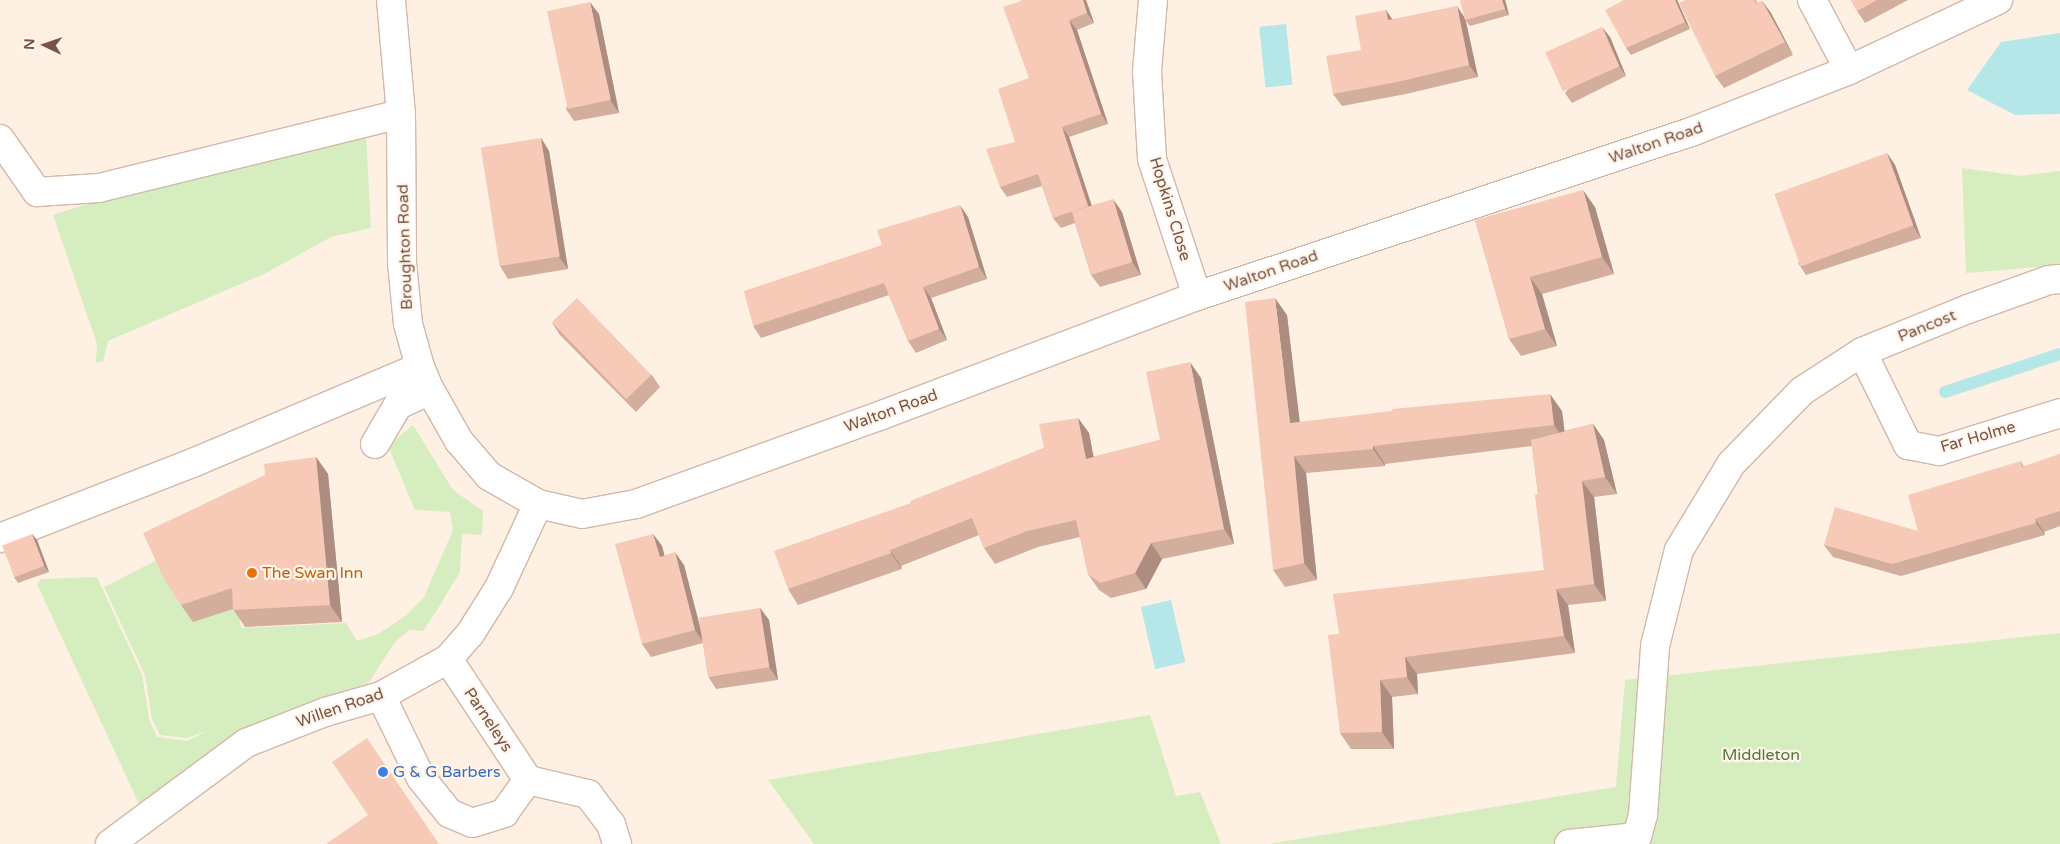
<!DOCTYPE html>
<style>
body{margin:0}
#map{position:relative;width:2060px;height:844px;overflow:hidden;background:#fef0e2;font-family:"Varela Round",sans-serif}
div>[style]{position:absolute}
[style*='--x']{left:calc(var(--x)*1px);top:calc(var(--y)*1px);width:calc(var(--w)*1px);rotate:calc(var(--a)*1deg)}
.green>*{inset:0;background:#d6edbf}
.water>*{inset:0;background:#b5e7e9;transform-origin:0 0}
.stream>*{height:12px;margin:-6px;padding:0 6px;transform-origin:6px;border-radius:6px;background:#b5e7e9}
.roads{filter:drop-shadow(1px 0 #d2b8aa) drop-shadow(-1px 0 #d2b8aa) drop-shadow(0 1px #d2b8aa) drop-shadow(0 -1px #d2b8aa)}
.minor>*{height:28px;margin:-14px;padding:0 14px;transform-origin:14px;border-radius:14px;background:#fff}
.wall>*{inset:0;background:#d4ae9d}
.shaded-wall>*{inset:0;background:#ac8d80}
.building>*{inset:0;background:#f6cab7;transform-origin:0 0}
.dots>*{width:14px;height:14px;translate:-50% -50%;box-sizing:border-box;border:2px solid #fff5ea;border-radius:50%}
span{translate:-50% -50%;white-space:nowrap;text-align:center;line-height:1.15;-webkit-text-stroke:4.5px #fff5ea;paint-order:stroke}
.street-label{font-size:16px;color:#785346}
.food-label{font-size:16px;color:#c56008}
.left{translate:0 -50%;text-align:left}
.park-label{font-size:16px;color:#53793b}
.shop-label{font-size:16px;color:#366cbe}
.north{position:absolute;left:20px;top:20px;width:50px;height:50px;-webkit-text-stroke:4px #fff5ea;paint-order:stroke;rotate:273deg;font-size:14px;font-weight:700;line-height:20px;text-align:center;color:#785346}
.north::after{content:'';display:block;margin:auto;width:18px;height:22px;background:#785346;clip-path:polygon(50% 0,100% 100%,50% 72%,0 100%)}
</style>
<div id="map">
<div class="green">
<div style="clip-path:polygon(366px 137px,371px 228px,331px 237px,266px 273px,108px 341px,103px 361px,96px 363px,97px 344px,53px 215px,151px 184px,274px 153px)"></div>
<div style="clip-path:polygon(1962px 168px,2021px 176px,2060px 171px,2060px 265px,1966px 273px)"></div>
<div style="clip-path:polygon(413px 425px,453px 490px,483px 511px,482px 535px,462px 534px,460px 572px,435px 613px,423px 631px,409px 630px,395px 642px,367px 685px,239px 736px,140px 806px,37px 584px,41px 579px,97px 577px,142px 675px,149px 719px,157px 737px,187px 741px,207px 731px,186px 738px,160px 735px,152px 719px,145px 675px,104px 587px,163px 557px,244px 605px,238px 608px,241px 628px,346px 623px,357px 641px,378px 634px,407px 615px,424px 597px,453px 530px,450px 512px,415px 510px,388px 446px)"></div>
<div style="clip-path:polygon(2060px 633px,2060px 844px,1269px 844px,1616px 787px,1625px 680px)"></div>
<div style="clip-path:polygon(1150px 715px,1176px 796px,1200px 792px,1221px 844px,814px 844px,768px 780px)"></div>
</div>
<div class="water">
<div style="left:1286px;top:24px;width:61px;height:27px;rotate:84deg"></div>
<div style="clip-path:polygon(2060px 33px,2060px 114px,2015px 115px,1967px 90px,2001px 42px)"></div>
<div style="left:1171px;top:600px;width:64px;height:31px;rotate:77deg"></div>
</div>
<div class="stream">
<div style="--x:1945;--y:392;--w:121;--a:-18.3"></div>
</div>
<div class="roads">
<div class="minor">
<div style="--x:391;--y:0;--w:114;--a:85"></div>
<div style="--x:401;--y:114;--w:149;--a:89.6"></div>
<div style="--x:402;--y:263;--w:61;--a:84.4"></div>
<div style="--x:408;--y:324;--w:45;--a:74.4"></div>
<div style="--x:420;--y:367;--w:25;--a:67"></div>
<div style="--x:430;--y:390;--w:59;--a:60.4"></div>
<div style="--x:459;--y:441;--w:46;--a:49.4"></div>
<div style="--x:489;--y:476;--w:56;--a:29.7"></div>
<div style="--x:538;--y:504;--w:45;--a:12.8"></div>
<div style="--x:582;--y:514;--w:55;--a:-10.5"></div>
<div style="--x:636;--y:504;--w:262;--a:-19.9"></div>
<div style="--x:882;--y:415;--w:337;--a:-20.7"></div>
<div style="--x:1197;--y:296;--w:521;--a:-18.37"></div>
<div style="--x:1691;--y:132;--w:170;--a:-21.4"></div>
<div style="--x:1849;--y:70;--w:165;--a:-25.2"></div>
<div style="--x:1153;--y:0;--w:72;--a:94.8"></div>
<div style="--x:1147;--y:72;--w:87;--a:86.7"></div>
<div style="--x:1152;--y:159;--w:144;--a:71.8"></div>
<div style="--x:1812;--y:0;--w:79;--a:62.1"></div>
<div style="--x:0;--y:139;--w:65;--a:55.1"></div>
<div style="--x:37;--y:192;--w:62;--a:-3.7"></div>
<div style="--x:99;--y:188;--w:311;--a:-13.8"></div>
<div style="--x:1862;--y:352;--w:104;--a:63.7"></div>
<div style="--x:1908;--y:445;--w:32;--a:11"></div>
<div style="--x:1939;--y:451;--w:127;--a:-17.4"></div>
<div style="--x:375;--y:444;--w:45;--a:-59.5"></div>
<div style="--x:398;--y:405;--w:35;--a:-25"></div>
<div style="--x:0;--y:538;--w:209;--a:-21.3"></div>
<div style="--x:195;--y:462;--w:244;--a:-22.9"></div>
<div style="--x:448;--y:659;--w:145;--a:56.5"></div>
<div style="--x:528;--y:780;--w:62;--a:13.1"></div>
<div style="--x:588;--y:794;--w:38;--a:53"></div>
<div style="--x:611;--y:824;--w:21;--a:73"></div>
<div style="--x:381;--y:696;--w:91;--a:64"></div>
<div style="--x:421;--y:778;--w:45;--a:51.3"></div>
<div style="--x:449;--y:813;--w:25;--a:23"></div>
<div style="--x:472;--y:823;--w:34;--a:-17"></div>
<div style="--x:504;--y:813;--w:41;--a:-54"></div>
<div style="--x:110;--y:844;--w:169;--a:-36.6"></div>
<div style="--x:246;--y:743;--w:85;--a:-21.4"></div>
<div style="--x:325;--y:712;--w:58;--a:-15.9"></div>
<div style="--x:381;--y:696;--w:77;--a:-28.9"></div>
<div style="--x:448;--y:659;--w:33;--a:-49"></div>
<div style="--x:470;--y:634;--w:54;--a:-57.8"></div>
<div style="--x:499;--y:588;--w:93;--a:-65.1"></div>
<div style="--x:1569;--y:844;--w:68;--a:-5.9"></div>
<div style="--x:1637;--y:837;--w:23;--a:-75"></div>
<div style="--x:1643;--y:815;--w:169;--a:-85.9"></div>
<div style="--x:1655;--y:646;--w:99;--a:-76"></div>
<div style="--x:1679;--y:550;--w:100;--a:-58.8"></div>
<div style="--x:1731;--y:464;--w:102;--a:-45.8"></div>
<div style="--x:1802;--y:391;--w:72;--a:-33"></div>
<div style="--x:1862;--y:352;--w:114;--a:-22.1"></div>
<div style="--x:1968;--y:309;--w:86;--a:-19.7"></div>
<div style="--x:2049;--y:280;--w:11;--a:-5"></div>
</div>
</div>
<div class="wall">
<div style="clip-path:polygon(1086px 0,1094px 23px,1077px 30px,1108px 124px,1069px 137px,1092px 206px,1122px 212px,1141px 275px,1100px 287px,1091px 275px,1075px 223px,1061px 228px,1053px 218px,1042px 186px,1007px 197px,1000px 187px,1015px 142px,1029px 78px,1021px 1px)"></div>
<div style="clip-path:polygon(1505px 0,1509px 15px,1470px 26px,1466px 21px,1478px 77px,1406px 94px,1342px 106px,1333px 94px,1386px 10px,1392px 19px,1464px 16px)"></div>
<div style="clip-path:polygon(1624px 0,1677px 0,1690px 29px,1631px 55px,1626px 48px)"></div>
<div style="clip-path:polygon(1686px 0,1756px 0,1757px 3px,1762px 1px,1771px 13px,1793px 55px,1724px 88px,1715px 76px)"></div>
<div style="clip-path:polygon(1851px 0,1908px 0,1865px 23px,1857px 11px)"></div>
<div style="clip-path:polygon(599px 14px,619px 113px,574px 121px,566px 109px)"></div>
<div style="clip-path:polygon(1610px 37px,1626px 76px,1572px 103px,1565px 93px)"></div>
<div style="clip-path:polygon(541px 138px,549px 151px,568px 269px,508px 279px,500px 266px)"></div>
<div style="clip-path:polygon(1887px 153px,1895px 165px,1921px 238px,1806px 275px,1798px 263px)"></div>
<div style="clip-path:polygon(1595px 207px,1614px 274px,1542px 294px,1557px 346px,1521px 356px,1509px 339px,1475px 220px)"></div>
<div style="clip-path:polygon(968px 217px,987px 279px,931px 298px,947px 340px,916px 353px,908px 341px,889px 295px,761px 338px,753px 326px,882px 245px)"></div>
<div style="clip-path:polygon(1287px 315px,1299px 422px,1562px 411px,1564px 431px,1593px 424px,1604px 440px,1617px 494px,1594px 497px,1606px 601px,1568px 605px,1575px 653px,1417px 674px,1418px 694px,1392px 697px,1394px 749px,1351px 749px,1340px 733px,1339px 634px,1544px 570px,1538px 494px,1532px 446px,1385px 464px,1385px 466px,1306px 473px,1317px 580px,1285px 587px,1273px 570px)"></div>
<div style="clip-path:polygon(552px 323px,652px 375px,660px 387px,636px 412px,560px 335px)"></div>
<div style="clip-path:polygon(1201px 378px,1234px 544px,1162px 559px,1146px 589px,1111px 598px,1099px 590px,1088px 574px,1080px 537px,1038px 547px,995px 564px,984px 548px,979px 535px,901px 566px,902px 569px,798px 605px,788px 589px,911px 503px,1044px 448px,1078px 418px,1089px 433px,1093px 457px,1160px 440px)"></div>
<div style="clip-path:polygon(2060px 454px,2060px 526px,2044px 532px,2045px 535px,1901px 576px,1833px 557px,1824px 545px,1918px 531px,2021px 461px,2024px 467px)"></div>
<div style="clip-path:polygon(316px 457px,328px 474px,342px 622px,245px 627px,233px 609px,193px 622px,181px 605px)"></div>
<div style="clip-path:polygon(32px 534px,37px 540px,49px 572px,18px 583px,14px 577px)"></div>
<div style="clip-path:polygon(653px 534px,662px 546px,664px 555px,684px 565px,701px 630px,760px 608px,769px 620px,778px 680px,716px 689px,708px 676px,703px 643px,651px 657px,642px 644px)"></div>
</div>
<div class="shaded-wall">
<div style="clip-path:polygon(1083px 0,1086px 0,1094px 23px,1087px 13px)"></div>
<div style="clip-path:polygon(1502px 0,1505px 0,1509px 15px,1505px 9px)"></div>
<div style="clip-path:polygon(1675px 0,1677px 0,1690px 29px,1685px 22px)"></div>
<div style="clip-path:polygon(1762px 1px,1771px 13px,1793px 55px,1785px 42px)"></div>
<div style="clip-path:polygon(590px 2px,599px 14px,619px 113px,610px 100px)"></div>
<div style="clip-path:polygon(1457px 6px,1465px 18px,1478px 77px,1469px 65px)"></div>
<div style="clip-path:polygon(1386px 10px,1394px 22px,1388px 20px)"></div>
<div style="clip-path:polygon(1069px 20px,1077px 30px,1108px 124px,1101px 114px)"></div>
<div style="clip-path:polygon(1602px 27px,1610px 37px,1626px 76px,1619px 66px)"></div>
<div style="clip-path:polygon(1062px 127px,1069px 137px,1095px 216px,1088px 206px)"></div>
<div style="clip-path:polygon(541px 138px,549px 151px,568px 269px,559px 257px)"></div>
<div style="clip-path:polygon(1887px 153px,1895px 165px,1921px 238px,1913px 226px)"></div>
<div style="clip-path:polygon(1583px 190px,1595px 207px,1614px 274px,1602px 257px)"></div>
<div style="clip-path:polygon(1113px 199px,1122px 212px,1141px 275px,1132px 262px)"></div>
<div style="clip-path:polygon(960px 205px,968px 217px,987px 279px,979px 267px)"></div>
<div style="clip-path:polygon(1530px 277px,1542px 294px,1557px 346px,1545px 329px)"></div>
<div style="clip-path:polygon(923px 287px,931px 298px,947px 340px,939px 329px)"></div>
<div style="clip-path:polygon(1275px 298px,1287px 315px,1302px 440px,1290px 423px)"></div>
<div style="clip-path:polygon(1190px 362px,1201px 378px,1234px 544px,1224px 529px)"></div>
<div style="clip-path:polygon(1550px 394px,1562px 411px,1566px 442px,1554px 425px)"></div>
<div style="clip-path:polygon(1078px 418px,1089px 433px,1097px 474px,1086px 459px)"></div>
<div style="clip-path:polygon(1593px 424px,1604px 440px,1617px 494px,1605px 477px)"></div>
<div style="clip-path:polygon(1373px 446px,1385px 464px,1385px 466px,1373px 449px)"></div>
<div style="clip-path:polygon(1294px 456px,1306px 473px,1317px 580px,1304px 563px)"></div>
<div style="clip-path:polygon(316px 457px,328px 474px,342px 622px,330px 605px)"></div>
<div style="clip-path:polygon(1582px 481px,1594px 497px,1606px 601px,1594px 584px)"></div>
<div style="clip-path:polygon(2035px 519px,2044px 532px,2045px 535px,2036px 523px)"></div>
<div style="clip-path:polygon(32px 534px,37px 540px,49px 572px,44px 566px)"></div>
<div style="clip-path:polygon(653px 534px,662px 546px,668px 569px,660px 557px)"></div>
<div style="clip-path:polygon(1151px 543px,1162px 559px,1146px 589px,1135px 573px)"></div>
<div style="clip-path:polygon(890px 550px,901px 566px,902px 569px,891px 553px)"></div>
<div style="clip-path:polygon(675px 552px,684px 565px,704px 643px,695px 630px)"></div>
<div style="clip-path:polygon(1556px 589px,1568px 605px,1575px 653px,1564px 636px)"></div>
<div style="clip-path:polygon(760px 608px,769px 620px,778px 680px,769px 667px)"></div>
<div style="clip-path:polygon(1405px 657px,1417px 674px,1418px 694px,1407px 677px)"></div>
<div style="clip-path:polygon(1380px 680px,1392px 697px,1394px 749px,1382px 732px)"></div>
</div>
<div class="building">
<div style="clip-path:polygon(1021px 0,1083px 0,1087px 13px,1069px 20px,1101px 114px,1062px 127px,1088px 206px,1053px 218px,1038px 174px,1000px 187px,986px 149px,1015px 142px,998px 89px,1029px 78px,1003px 7px,1021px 1px)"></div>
<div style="clip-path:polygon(1460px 0,1502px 0,1505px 9px,1465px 20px)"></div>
<div style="clip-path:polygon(1624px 0,1675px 0,1685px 22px,1626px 48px,1605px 10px)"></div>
<div style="clip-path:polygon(1686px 0,1754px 0,1756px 4px,1762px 1px,1785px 42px,1715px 76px,1679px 3px)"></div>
<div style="clip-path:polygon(1851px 0,1877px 0,1857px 11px)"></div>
<div style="left:590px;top:2px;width:100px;height:44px;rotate:78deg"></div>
<div style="clip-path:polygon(1457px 6px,1469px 65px,1397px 82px,1333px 94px,1326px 56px,1361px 50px,1355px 16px,1386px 10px,1388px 20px)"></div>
<div style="left:1602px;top:27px;width:43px;height:62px;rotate:66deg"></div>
<div style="left:541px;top:138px;width:120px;height:61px;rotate:81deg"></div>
<div style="left:1887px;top:153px;width:77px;height:120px;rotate:70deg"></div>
<div style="clip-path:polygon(1583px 190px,1602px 257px,1530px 277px,1545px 329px,1509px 339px,1475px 220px)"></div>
<div style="left:1113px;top:199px;width:66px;height:43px;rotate:73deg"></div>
<div style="clip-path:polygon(960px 205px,979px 267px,923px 287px,939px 329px,908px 341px,884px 283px,753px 326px,744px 291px,882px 245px,877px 230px)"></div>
<div style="left:577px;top:298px;width:107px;height:35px;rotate:46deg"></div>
<div style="clip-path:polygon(1275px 298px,1290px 423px,1392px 411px,1392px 409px,1550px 394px,1554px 425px,1373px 446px,1373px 449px,1294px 456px,1304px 563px,1273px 570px,1245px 302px)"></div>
<div style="clip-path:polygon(1190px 362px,1224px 529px,1151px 543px,1135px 573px,1100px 583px,1088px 574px,1076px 520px,1027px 531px,984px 548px,972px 518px,890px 550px,891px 553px,788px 589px,774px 551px,911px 503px,910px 501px,1044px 448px,1039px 424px,1078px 418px,1086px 459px,1160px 440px,1146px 372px)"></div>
<div style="clip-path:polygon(1593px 424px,1605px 477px,1582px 481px,1594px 584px,1556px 589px,1564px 636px,1405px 657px,1407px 677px,1380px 680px,1382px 732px,1340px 733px,1328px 635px,1339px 634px,1333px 594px,1544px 570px,1535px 495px,1538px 494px,1531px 440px)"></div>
<div style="clip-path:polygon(2060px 454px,2060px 511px,2035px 519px,2036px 523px,1892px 564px,1824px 545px,1835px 507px,1918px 531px,1908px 495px,2021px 461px,2022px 467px)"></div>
<div style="clip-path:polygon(316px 457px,330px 605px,233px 610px,232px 588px,181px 605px,164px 579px,143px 533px,265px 475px,264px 464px)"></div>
<div style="left:32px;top:534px;width:34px;height:32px;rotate:69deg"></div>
<div style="clip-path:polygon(653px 534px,660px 557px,675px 552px,695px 630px,642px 644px,615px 544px)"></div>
<div style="left:760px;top:608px;width:60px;height:62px;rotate:81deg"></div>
<div style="clip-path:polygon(367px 738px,439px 844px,326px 844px,368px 815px,332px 762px)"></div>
</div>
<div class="dots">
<div style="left:252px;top:573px;background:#e8710a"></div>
<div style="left:383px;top:772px;background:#3f7fe0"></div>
</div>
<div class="street-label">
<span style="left:1656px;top:143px;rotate:-19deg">Walton Road</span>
<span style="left:1170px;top:209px;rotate:73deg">Hopkins Close</span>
<span style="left:405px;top:247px;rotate:-92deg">Broughton Road</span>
<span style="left:1271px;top:271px;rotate:-19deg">Walton Road</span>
<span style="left:1927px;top:326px;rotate:-22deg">Pancost</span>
<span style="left:891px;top:411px;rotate:-20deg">Walton Road</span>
<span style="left:1978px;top:437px;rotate:-16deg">Far Holme</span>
<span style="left:340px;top:708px;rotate:-19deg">Willen Road</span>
<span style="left:488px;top:720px;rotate:56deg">Parneleys</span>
</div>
<div class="food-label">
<span class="left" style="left:262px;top:573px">The Swan Inn</span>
</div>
<div class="park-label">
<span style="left:1761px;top:755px">Middleton</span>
</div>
<div class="shop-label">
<span class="left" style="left:393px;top:772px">G &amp; G Barbers</span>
</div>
<div class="north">N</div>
</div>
